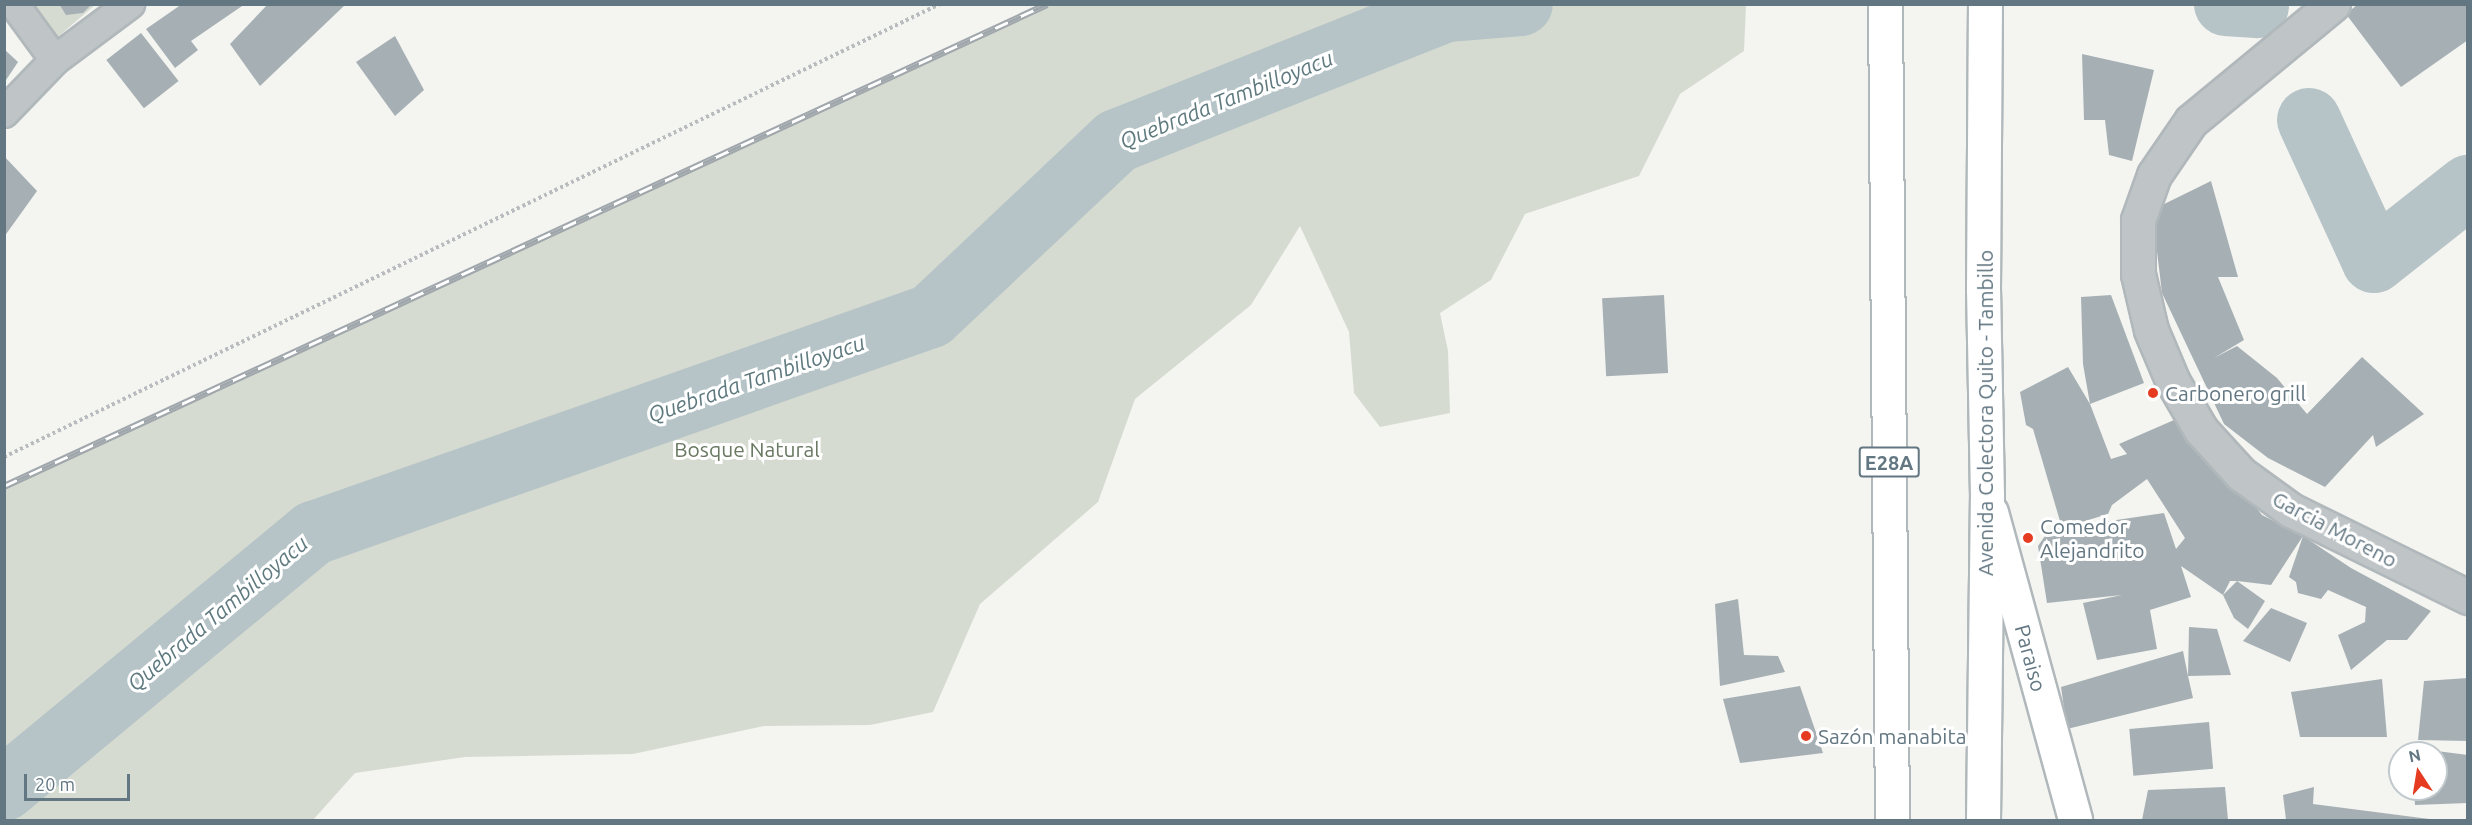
<!DOCTYPE html>
<meta charset="utf-8">
<style>
body{margin:0}
#map{position:relative;width:2472px;height:825px;overflow:hidden;background:#f4f4f0;font-family:Ubuntu,sans-serif}
div>[style]{position:absolute}
[style*='--x']{left:calc(var(--x)*1px);top:calc(var(--y)*1px);width:calc(var(--w)*1px);rotate:calc(var(--a)*1deg)}
.green>*{inset:0;background:#d6dbd1}
.river>*{height:64px;margin:-32px;padding:0 32px;transform-origin:32px;border-radius:32px;background:#b6c4c7}
.building>*{inset:0;background:#a6b0b4;transform-origin:0 0}
.path>*{height:4px;margin-top:-2px;transform-origin:0;background:repeating-linear-gradient(90deg,#b9bcbe 0 3px,transparent 0 6px)}
.roads{filter:drop-shadow(2px 0 #b1b8bb) drop-shadow(-2px 0 #b1b8bb) drop-shadow(0 2px #b1b8bb) drop-shadow(0 -2px #b1b8bb)}
.minor>*{height:28px;margin:-14px;padding:0 14px;transform-origin:14px;border-radius:14px;background:#bfc4c6}
.tertiary>*{height:33px;margin:-16.5px;padding:0 16.5px;transform-origin:16.5px;border-radius:16.5px;background:#bfc4c6}
.secondary>*{height:33px;margin:-16.5px;padding:0 16.5px;transform-origin:16.5px;border-radius:16.5px;background:#fff}
.trunk>*{height:33px;margin:-16.5px;padding:0 16.5px;transform-origin:16.5px;border-radius:16.5px;background:#fff}
.rail>*{height:7px;margin-top:-3.5px;transform-origin:0;background:repeating-linear-gradient(90deg,#fff 0 14px,#a0a7ac 0 28px);box-sizing:border-box;border-block:2px solid #a0a7ac}
.dots>*{width:16px;height:16px;translate:-50% -50%;box-sizing:border-box;border:3px solid #fff;border-radius:50%}
span{translate:-50% -50%;white-space:nowrap;text-align:center;line-height:1.15;-webkit-text-stroke:6px #fff;paint-order:stroke}
.shield-label span{padding:2px 4px;background:#fff;border:2px solid;border-radius:4px;-webkit-text-stroke-width:0}
.shield-label{font-size:20px;color:#637782;font-weight:700}
.poi-label{font-size:21px;color:#637782}
.left{translate:0 -50%;text-align:left}
.street-label{font-size:21px;color:#637782}
.park-label{font-size:21px;color:#697962}
.water-label{font-size:22px;color:#5f7a7f;font-style:italic}
.frame{position:absolute;inset:0;border:6px solid #637782;pointer-events:none}
.north{position:absolute;left:2388px;top:741px;width:60px;height:60px;box-sizing:border-box;background:#fff;border:2px solid #c1c9cd;border-radius:50%;rotate:348deg;font-size:16px;font-weight:700;line-height:24px;text-align:center;color:#637782}
.north::after{content:'';display:block;margin:auto;width:21px;height:27px;background:#e43b21;clip-path:polygon(50% 0,100% 100%,50% 72%,0 100%)}
.scale{position:absolute;left:24px;top:774px;width:106px;height:27px;box-sizing:border-box;border:3px solid #637782;border-top:0;padding-left:8px;font-size:18px;line-height:21px;white-space:nowrap;color:#637782;-webkit-text-stroke:4px #fff;paint-order:stroke}
</style>
<div id="map">
<div class="green">
<div style="clip-path:polygon(1047px 4px,1746px 5px,1744px 51px,1680px 94px,1639px 176px,1525px 214px,1491px 280px,1440px 313px,1448px 351px,1450px 413px,1380px 427px,1354px 393px,1349px 332px,1300px 226px,1251px 305px,1135px 399px,1098px 502px,980px 604px,933px 712px,870px 725px,764px 726px,633px 754px,465px 757px,355px 773px,313px 820px,5px 820px,5px 486px)"></div>
<div style="clip-path:polygon(27px 5px,95px 5px,53px 41px)"></div>
</div>
<div class="river">
<div style="--x:2226;--y:4;--w:31;--a:4"></div>
<div style="--x:2309;--y:120;--w:155;--a:65.3"></div>
<div style="--x:2374;--y:261;--w:120;--a:-38.2"></div>
<div style="--x:4;--y:789;--w:402;--a:-39.6"></div>
<div style="--x:314;--y:533;--w:654;--a:-19.38"></div>
<div style="--x:931;--y:316;--w:255;--a:-43.3"></div>
<div style="--x:1117;--y:141;--w:355;--a:-21.7"></div>
<div style="--x:1447;--y:10;--w:74;--a:-4.6"></div>
</div>
<div class="building">
<div style="clip-path:polygon(59px 4px,92px 4px,83px 13px,66px 15px)"></div>
<div style="clip-path:polygon(182px 4px,245px 4px,191px 41px,198px 50px,175px 68px,146px 29px)"></div>
<div style="clip-path:polygon(268px 4px,346px 4px,260px 86px,230px 44px)"></div>
<div style="clip-path:polygon(2358px 4px,2468px 4px,2468px 40px,2401px 87px,2346px 14px)"></div>
<div style="left:141px;top:33px;width:61px;height:44px;rotate:52deg"></div>
<div style="clip-path:polygon(395px 36px,424px 90px,395px 116px,356px 62px)"></div>
<div style="clip-path:polygon(4px 49px,18px 62px,4px 83px)"></div>
<div style="clip-path:polygon(2082px 54px,2154px 70px,2132px 161px,2109px 155px,2105px 120px,2084px 120px)"></div>
<div style="clip-path:polygon(4px 156px,37px 191px,4px 237px)"></div>
<div style="clip-path:polygon(2211px 181px,2238px 277px,2218px 277px,2244px 340px,2214px 358px,2237px 346px,2277px 378px,2307px 414px,2362px 357px,2424px 414px,2376px 447px,2373px 435px,2325px 487px,2268px 458px,2224px 424px,2162px 293px,2152px 210px)"></div>
<div style="left:1664px;top:295px;width:78px;height:62px;rotate:87deg"></div>
<div style="clip-path:polygon(2111px 295px,2144px 383px,2090px 404px,2111px 459px,2127px 454px,2119px 444px,2174px 420px,2237px 483px,2262px 515px,2303px 536px,2271px 585px,2237px 581px,2265px 601px,2248px 629px,2234px 618px,2223px 595px,2237px 581px,2230px 581px,2223px 595px,2181px 566px,2191px 597px,2150px 610px,2157px 649px,2097px 660px,2083px 603px,2122px 595px,2047px 603px,2038px 546px,2050px 529px,2062px 528px,2164px 513px,2176px 549px,2185px 538px,2147px 479px,2112px 505px,2108px 514px,2062px 528px,2033px 429px,2026px 425px,2020px 392px,2068px 367px,2090px 404px,2083px 364px,2081px 297px)"></div>
<div style="clip-path:polygon(2303px 536px,2351px 568px,2431px 611px,2407px 640px,2387px 640px,2351px 670px,2338px 635px,2365px 622px,2366px 607px,2328px 590px,2321px 599px,2298px 593px,2296px 582px,2289px 577px)"></div>
<div style="clip-path:polygon(1738px 599px,1744px 655px,1778px 656px,1785px 672px,1720px 686px,1715px 604px)"></div>
<div style="clip-path:polygon(2271px 608px,2307px 623px,2290px 662px,2243px 641px)"></div>
<div style="clip-path:polygon(2189px 627px,2217px 629px,2231px 675px,2188px 676px,2193px 698px,2067px 729px,2061px 687px,2183px 651px,2188px 676px)"></div>
<div style="clip-path:polygon(2468px 678px,2468px 741px,2418px 740px,2424px 681px)"></div>
<div style="clip-path:polygon(2382px 679px,2387px 737px,2300px 737px,2291px 692px)"></div>
<div style="clip-path:polygon(1800px 686px,1823px 753px,1740px 763px,1723px 699px)"></div>
<div style="left:2209px;top:722px;width:47px;height:80px;rotate:85deg"></div>
<div style="clip-path:polygon(2413px 748px,2468px 755px,2468px 803px,2415px 805px,2414px 789px,2436px 789px,2436px 753px,2413px 753px)"></div>
<div style="clip-path:polygon(2225px 787px,2228px 820px,2142px 820px,2148px 790px)"></div>
<div style="clip-path:polygon(2314px 787px,2313px 804px,2437px 820px,2286px 820px,2283px 795px)"></div>
</div>
<div class="path">
<div style="--x:4;--y:457;--w:1040;--a:-25.83"></div>
</div>
<div class="roads">
<div class="minor">
<div style="--x:14;--y:4;--w:69;--a:53.8"></div>
<div style="--x:4;--y:113;--w:74;--a:-46.1"></div>
<div style="--x:55;--y:60;--w:94;--a:-36.7"></div>
</div>
<div class="tertiary">
<div style="--x:2333;--y:4;--w:184;--a:140.5"></div>
<div style="--x:2191;--y:121;--w:65;--a:124.4"></div>
<div style="--x:2154;--y:175;--w:48;--a:109.6"></div>
<div style="--x:2138;--y:220;--w:54;--a:90"></div>
<div style="--x:2138;--y:274;--w:57;--a:76.9"></div>
<div style="--x:2151;--y:330;--w:56;--a:67.1"></div>
<div style="--x:2173;--y:382;--w:56;--a:59.7"></div>
<div style="--x:2201;--y:430;--w:59;--a:47.7"></div>
<div style="--x:2241;--y:474;--w:62;--a:35.8"></div>
<div style="--x:2291;--y:510;--w:197;--a:26.2"></div>
</div>
<div class="secondary">
<div style="--x:1991;--y:512;--w:319;--a:74.7"></div>
</div>
<div class="trunk">
<div style="--x:1885;--y:4;--w:816;--a:89.51"></div>
<div style="--x:1983;--y:820;--w:324;--a:-89.3"></div>
<div style="--x:1987;--y:496;--w:207;--a:-91.1"></div>
<div style="--x:1983;--y:289;--w:285;--a:-89.6"></div>
</div>
</div>
<div class="rail">
<div style="--x:4;--y:486;--w:1149;--a:-24.8"></div>
</div>
<div class="dots">
<div style="left:2153px;top:393px;background:#e43b21"></div>
<div style="left:2028px;top:538px;background:#e43b21"></div>
<div style="left:1806px;top:736px;background:#e43b21"></div>
</div>
<div class="shield-label">
<span style="left:1889px;top:462px">E28A</span>
</div>
<div class="poi-label">
<span class="left" style="left:2165px;top:393px">Carbonero grill</span>
<span class="left" style="left:2040px;top:538px">Comedor<br>Alejandrito</span>
<span class="left" style="left:1818px;top:736px">Sazón manabita</span>
</div>
<div class="street-label">
<span style="left:1985px;top:413px;rotate:-90deg">Avenida Colectora Quito - Tambillo</span>
<span style="left:2335px;top:529px;rotate:28deg">Garcia Moreno</span>
<span style="left:2031px;top:658px;rotate:75deg">Paraiso</span>
</div>
<div class="park-label">
<span style="left:747px;top:449px">Bosque Natural</span>
</div>
<div class="water-label">
<span style="left:1226px;top:99px;rotate:-22deg">Quebrada Tambilloyacu</span>
<span style="left:756px;top:378px;rotate:-19deg">Quebrada Tambilloyacu</span>
<span style="left:217px;top:613px;rotate:-40deg">Quebrada Tambilloyacu</span>
</div>
<div class="frame"></div>
<div class="north">N</div>
<div class="scale">20 m</div>
</div>
